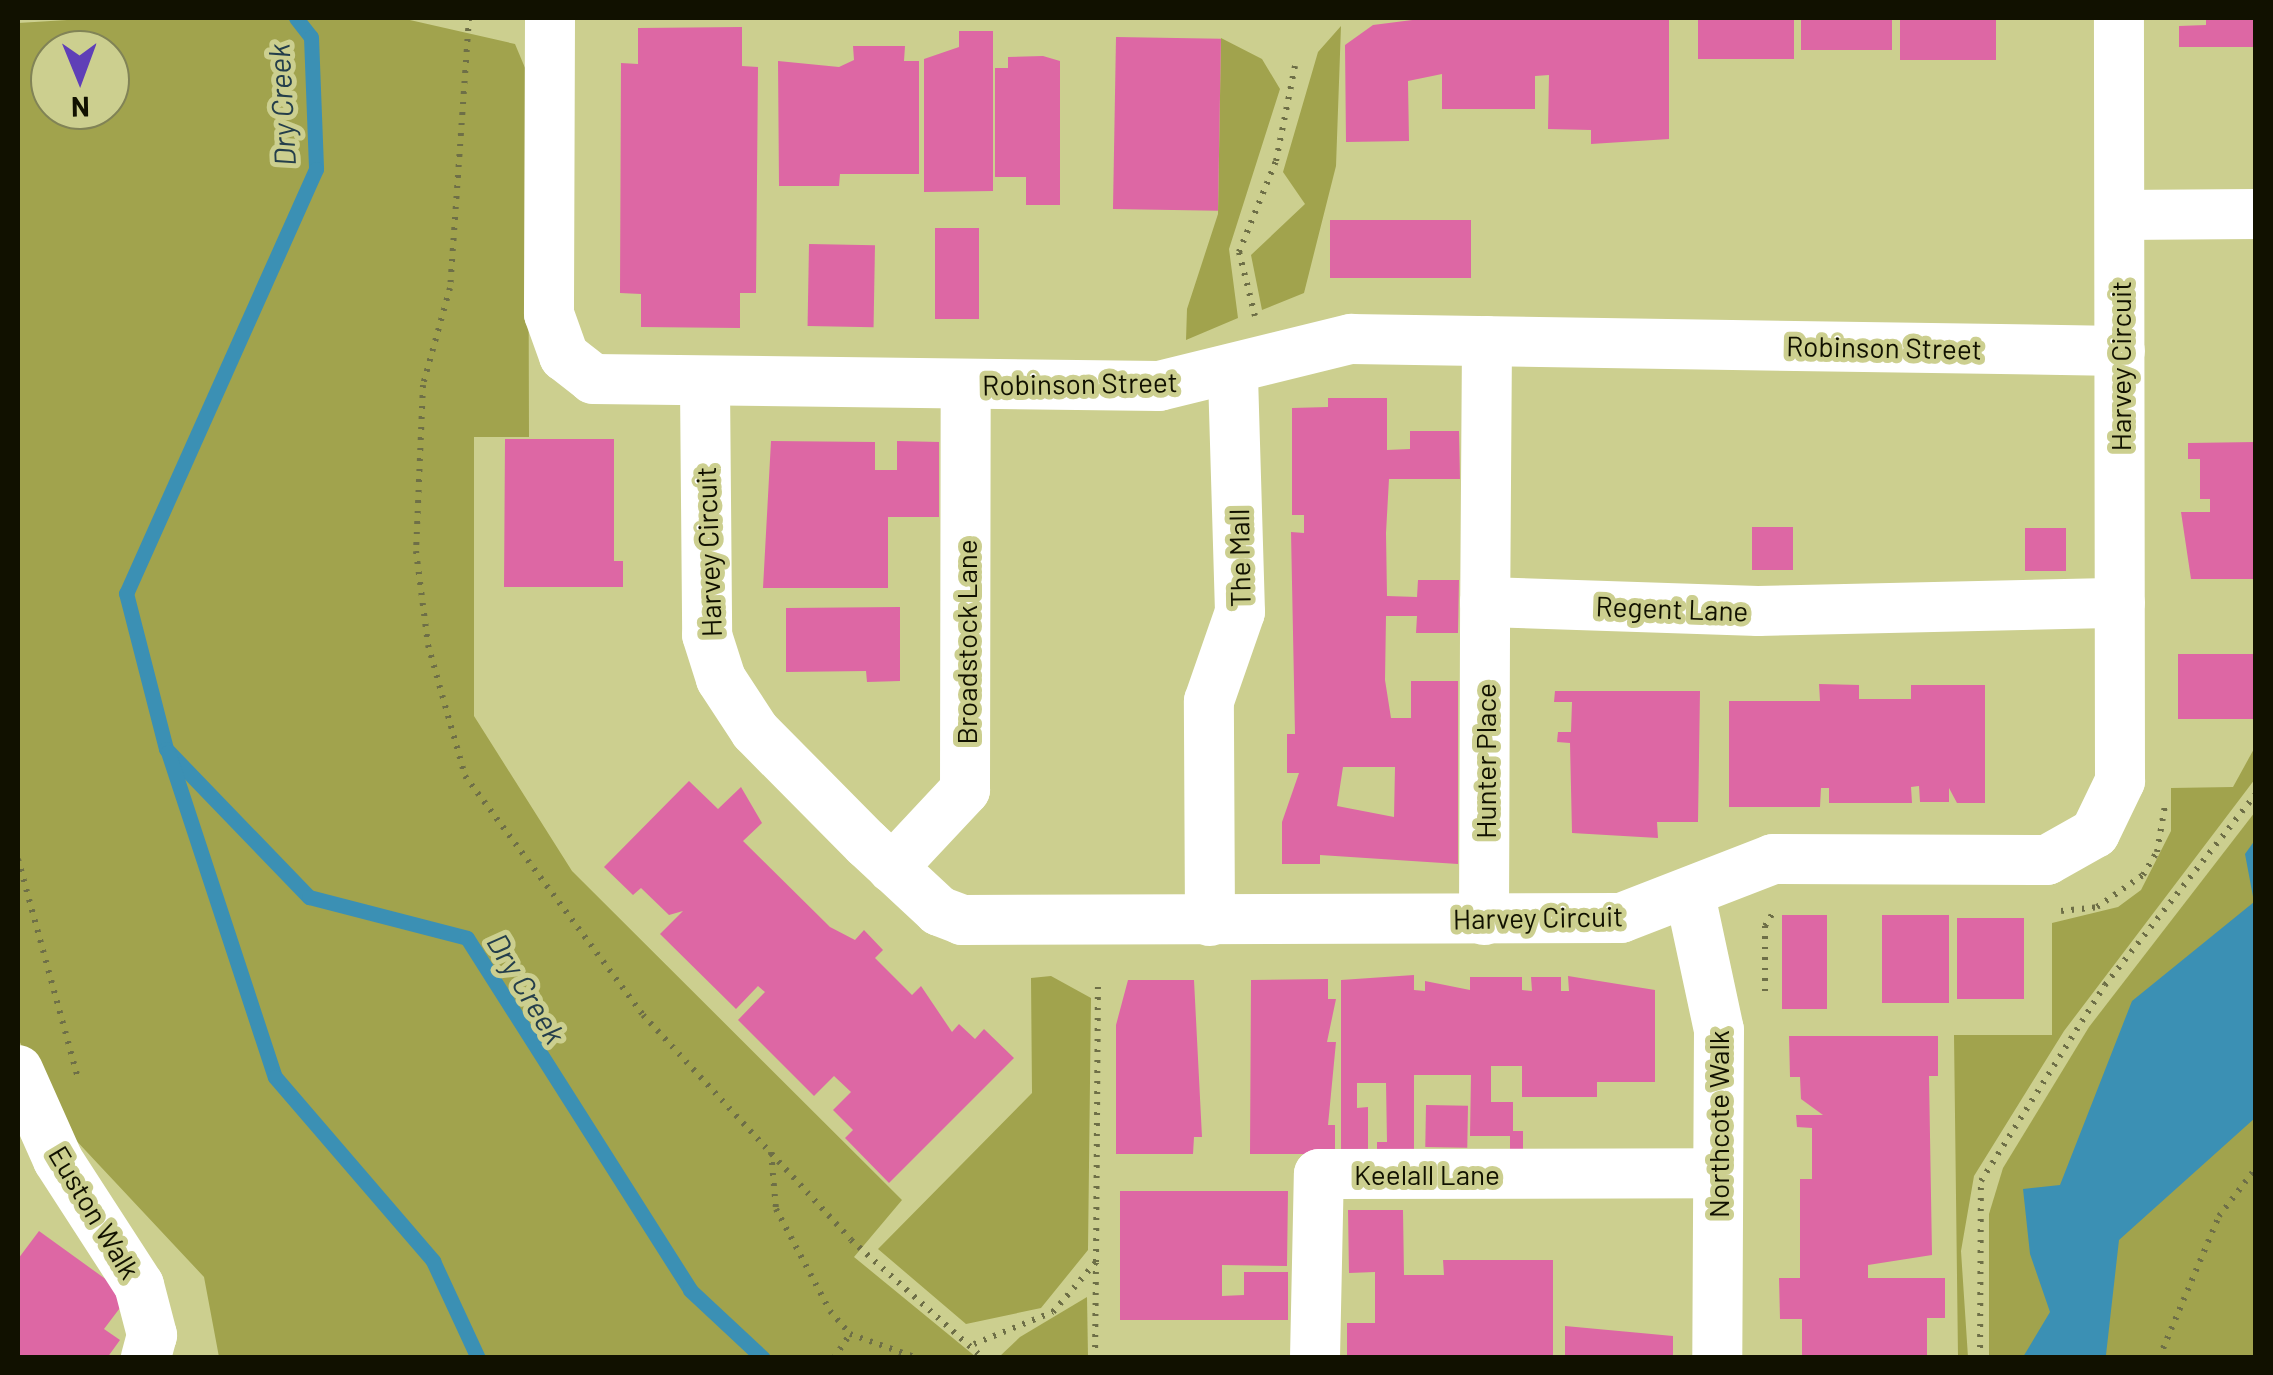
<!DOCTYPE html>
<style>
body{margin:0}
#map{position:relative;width:2273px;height:1375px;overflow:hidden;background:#cccf8f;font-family:Barlow,sans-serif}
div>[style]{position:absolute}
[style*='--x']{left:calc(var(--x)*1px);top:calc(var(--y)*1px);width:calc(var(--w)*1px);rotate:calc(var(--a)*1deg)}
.green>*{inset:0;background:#a1a34d}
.water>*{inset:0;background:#3b90b4}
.stream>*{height:15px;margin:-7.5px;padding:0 7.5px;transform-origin:7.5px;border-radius:7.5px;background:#3b90b4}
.building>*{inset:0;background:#dd67a4;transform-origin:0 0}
.path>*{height:6px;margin-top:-3px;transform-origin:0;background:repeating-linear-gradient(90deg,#6e6f47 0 2.5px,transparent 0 10.5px)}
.street>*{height:50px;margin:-25px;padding:0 25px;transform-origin:25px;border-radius:25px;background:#fff}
span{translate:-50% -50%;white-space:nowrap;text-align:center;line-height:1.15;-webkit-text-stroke:10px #cccf8f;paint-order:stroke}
.street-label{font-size:28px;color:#110}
.water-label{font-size:30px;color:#243e4b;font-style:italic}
.frame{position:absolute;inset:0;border:20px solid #110;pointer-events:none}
.north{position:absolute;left:30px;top:30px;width:100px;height:100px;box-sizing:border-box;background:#cccf8f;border:2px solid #818356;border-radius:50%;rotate:179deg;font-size:28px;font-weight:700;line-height:40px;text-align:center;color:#110}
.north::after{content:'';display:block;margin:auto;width:35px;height:45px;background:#5f3fb7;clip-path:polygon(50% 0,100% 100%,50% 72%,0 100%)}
</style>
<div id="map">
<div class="green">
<div style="clip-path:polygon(evenodd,100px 18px,401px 18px,515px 44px,528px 75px,529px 437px,474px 437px,474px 716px,572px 871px,902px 1200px,854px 1257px,976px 1357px,219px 1357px,204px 1277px,56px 1119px,18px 1038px,18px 23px,100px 18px,50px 50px,110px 50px,110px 110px,50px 110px,50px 50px)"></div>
<div style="clip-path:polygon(1341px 26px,1336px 166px,1304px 293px,1262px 310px,1251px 255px,1305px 204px,1283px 172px,1318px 52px)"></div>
<div style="clip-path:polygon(1221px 38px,1262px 59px,1280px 89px,1229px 249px,1238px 318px,1186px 340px,1187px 309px,1218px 214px)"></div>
<div style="clip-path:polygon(2255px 747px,2255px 779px,2064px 1031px,1974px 1176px,1961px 1251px,1968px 1357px,1958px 1357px,1954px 1035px,2052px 1035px,2052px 923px,2118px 907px,2141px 890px,2171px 831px,2171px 788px,2233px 787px)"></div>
<div style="clip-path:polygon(2255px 812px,2255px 1357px,1989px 1357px,1989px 1214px,2003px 1168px,2089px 1027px)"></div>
<div style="clip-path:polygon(1051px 976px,1091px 998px,1088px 1250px,1041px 1308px,966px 1324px,878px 1249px,1032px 1093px,1031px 978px)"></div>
<div style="clip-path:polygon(1087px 1297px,1088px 1357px,999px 1357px,1020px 1337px)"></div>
</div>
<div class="water">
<div style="clip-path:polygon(2255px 840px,2255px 1118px,2119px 1240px,2106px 1355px,2023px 1357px,2050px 1312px,2030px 1254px,2023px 1189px,2060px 1185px,2132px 1001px,2254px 902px,2245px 854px)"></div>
</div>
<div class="stream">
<div style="--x:296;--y:18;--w:24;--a:52"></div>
<div style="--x:311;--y:37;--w:132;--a:87.8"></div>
<div style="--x:316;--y:169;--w:465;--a:114.1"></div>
<div style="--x:126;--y:593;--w:161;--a:75.6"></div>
<div style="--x:166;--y:749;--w:206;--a:46"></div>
<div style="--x:309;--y:897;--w:163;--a:14.5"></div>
<div style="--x:467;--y:938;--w:417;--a:57.6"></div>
<div style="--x:690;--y:1290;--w:100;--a:43"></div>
<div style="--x:168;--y:752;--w:342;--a:71.8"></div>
<div style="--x:275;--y:1077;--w:243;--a:49.3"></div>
<div style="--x:433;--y:1261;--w:107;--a:65.1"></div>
</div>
<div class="building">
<div style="clip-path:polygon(1428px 18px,1669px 18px,1669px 139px,1591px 144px,1591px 130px,1548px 129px,1549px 75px,1535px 76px,1535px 109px,1442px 109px,1442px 74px,1408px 81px,1409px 141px,1346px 142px,1345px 45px,1373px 25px)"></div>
<div style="left:1698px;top:18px;width:96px;height:41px"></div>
<div style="left:1801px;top:18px;width:91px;height:32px"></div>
<div style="left:1900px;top:18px;width:96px;height:42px"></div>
<div style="clip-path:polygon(2206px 18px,2256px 18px,2256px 47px,2179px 47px,2179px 26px,2206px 25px)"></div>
<div style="clip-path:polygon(742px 27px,742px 66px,758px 67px,756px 293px,740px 293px,740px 328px,641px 327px,641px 294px,620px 293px,621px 63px,638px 64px,638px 28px)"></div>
<div style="clip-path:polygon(959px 31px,993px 31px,993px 191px,924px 192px,924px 59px,959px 47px)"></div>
<div style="left:1116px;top:37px;width:105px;height:172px;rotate:1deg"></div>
<div style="clip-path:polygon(853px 46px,905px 46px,904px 61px,919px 61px,919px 174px,840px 174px,839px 186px,779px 186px,778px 61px,839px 67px,854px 60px)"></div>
<div style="clip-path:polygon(1043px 56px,1060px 61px,1060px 205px,1026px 205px,1026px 177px,995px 177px,995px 68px,1008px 68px,1008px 57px)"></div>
<div style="left:1471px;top:220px;width:58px;height:141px;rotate:90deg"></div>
<div style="left:935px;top:228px;width:44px;height:91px"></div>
<div style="left:809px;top:244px;width:66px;height:82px;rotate:1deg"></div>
<div style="clip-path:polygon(evenodd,1328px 398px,1387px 398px,1387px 450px,1410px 449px,1410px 431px,1459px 431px,1460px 479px,1389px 479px,1386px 533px,1387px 596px,1417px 597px,1418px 580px,1459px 580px,1458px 633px,1416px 633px,1417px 616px,1386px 616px,1385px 680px,1391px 718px,1411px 718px,1411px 681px,1458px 681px,1458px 864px,1320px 855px,1320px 864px,1282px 864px,1282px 822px,1299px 773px,1287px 773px,1287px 734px,1295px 734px,1291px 532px,1304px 533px,1304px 515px,1292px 515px,1292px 408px,1328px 407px,1328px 398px,1343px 767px,1395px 767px,1394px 817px,1337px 806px,1343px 767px)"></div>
<div style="clip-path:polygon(505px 439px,614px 439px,614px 561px,623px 561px,623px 587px,504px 587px)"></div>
<div style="clip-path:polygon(771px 441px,875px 442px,875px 470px,897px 470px,897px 441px,939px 442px,939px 517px,888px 517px,888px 588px,763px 588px)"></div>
<div style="clip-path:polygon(2256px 442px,2256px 579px,2191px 579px,2181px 512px,2210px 512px,2210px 499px,2200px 499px,2200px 459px,2188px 459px,2188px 443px)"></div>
<div style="left:1752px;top:527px;width:41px;height:43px"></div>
<div style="left:2025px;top:528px;width:41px;height:43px"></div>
<div style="clip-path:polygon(900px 607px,900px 681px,867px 682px,866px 671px,786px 672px,786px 608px)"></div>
<div style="left:2256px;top:654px;width:65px;height:78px;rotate:90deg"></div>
<div style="clip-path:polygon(1819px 684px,1859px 685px,1859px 699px,1911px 699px,1911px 685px,1985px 685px,1985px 803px,1957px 803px,1949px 788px,1949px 802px,1920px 802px,1919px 786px,1911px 787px,1912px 803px,1829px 803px,1829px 788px,1821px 788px,1820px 807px,1729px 807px,1729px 701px,1820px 701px)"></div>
<div style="clip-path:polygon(1555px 691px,1700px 691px,1698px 822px,1657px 822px,1658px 838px,1572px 833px,1570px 743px,1557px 742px,1558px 732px,1571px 732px,1572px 702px,1554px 702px)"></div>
<div style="clip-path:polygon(689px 781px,718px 809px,741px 787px,762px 823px,743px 841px,830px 927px,855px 940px,864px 930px,883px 950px,875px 958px,912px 995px,921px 986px,952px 1032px,959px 1024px,975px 1039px,984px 1029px,1014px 1058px,889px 1183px,845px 1138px,853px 1130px,833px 1110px,851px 1092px,834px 1076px,814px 1096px,738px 1020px,765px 992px,758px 986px,736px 1009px,660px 934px,683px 911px,669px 915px,641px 888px,633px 895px,604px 867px)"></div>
<div style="left:1782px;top:915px;width:45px;height:94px"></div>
<div style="left:1882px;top:915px;width:67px;height:88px"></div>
<div style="left:2024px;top:918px;width:81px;height:67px;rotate:90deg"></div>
<div style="clip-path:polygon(1414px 975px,1414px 990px,1425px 991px,1425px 981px,1470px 990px,1470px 977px,1522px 977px,1522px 990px,1532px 991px,1531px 977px,1561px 977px,1561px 991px,1569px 991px,1568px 976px,1655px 990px,1655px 1082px,1597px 1082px,1597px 1097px,1522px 1097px,1522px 1066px,1491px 1066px,1491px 1102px,1513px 1102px,1513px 1131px,1523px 1131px,1523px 1150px,1510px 1150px,1510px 1136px,1470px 1136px,1471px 1075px,1414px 1075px,1414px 1150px,1377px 1155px,1377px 1142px,1387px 1142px,1386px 1083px,1357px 1083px,1357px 1108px,1368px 1107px,1368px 1149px,1341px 1150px,1341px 980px)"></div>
<div style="clip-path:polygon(1328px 979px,1328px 999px,1336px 999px,1327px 1042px,1336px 1042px,1328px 1125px,1335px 1125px,1335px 1154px,1250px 1154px,1251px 980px)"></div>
<div style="clip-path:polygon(1128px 980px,1194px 980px,1202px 1137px,1194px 1137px,1193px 1154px,1116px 1154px,1116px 1025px)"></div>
<div style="clip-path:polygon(1789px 1036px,1938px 1036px,1938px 1076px,1929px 1076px,1932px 1255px,1868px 1265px,1868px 1278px,1945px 1278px,1945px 1318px,1927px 1318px,1927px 1358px,1802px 1358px,1802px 1319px,1780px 1319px,1779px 1278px,1800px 1278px,1800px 1179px,1812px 1179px,1812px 1128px,1797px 1127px,1796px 1115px,1823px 1115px,1801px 1099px,1800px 1077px,1790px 1077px)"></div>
<div style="left:1426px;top:1105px;width:42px;height:42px;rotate:1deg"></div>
<div style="clip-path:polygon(1120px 1191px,1288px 1191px,1287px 1266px,1222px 1265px,1222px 1296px,1244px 1295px,1244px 1272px,1288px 1272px,1288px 1320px,1120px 1320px)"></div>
<div style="clip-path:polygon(1348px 1210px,1403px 1210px,1404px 1275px,1444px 1275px,1443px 1260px,1553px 1260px,1553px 1358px,1347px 1358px,1347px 1323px,1375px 1323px,1375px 1272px,1349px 1273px)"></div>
<div style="clip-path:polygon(39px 1231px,129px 1296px,104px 1329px,120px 1340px,107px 1358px,18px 1358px,18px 1259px)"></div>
<div style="clip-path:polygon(1565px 1326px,1673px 1336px,1673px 1358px,1565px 1358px)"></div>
</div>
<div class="path">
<div style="--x:469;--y:18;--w:271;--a:94"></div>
<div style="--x:450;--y:288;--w:101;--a:105.6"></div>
<div style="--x:423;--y:385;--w:166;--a:92.4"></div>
<div style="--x:416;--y:551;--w:95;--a:82.7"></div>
<div style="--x:428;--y:645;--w:136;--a:74.2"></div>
<div style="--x:465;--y:776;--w:298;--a:53.3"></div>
<div style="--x:643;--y:1015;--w:306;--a:47.2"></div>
<div style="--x:851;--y:1240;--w:177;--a:41.8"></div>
<div style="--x:1255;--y:316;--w:66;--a:-104"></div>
<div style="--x:1239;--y:252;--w:98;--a:-67.9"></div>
<div style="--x:1276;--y:161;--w:97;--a:-78.7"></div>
<div style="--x:18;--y:859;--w:224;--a:74.7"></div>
<div style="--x:2061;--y:911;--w:36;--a:-6"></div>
<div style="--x:2097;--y:907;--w:56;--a:-34.8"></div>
<div style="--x:2143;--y:875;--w:27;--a:-59"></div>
<div style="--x:2157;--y:852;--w:48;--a:-80.3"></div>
<div style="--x:1765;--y:991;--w:65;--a:-90"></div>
<div style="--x:1765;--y:926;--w:17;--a:-59"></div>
<div style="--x:771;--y:1152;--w:57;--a:85"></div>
<div style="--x:776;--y:1209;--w:115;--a:62.1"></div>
<div style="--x:830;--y:1311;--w:30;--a:49"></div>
<div style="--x:850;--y:1334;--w:71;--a:19.7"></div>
<div style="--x:974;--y:1344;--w:85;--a:-22.1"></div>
<div style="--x:1053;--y:1312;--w:66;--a:-49.3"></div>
<div style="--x:1096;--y:1262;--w:275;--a:-89.6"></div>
<div style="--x:834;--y:1358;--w:29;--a:-56"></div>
<div style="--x:1095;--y:1358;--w:95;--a:-89.4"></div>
<div style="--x:1980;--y:1358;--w:177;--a:-89.7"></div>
<div style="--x:1981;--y:1181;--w:232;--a:-57.7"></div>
<div style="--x:2105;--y:985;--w:243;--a:-51.7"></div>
<div style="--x:2159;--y:1358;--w:154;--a:-67.1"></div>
<div style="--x:2219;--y:1216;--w:61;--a:-52.4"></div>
</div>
<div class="street">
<div style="--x:550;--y:18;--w:296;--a:90.2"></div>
<div style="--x:549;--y:314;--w:45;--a:70.3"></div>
<div style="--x:564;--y:356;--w:37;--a:38"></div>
<div style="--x:593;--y:379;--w:566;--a:0.71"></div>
<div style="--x:1159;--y:386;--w:198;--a:-13.8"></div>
<div style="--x:1351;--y:339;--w:769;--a:0.89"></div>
<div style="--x:2120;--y:215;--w:136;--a:-0.4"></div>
<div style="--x:1487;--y:341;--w:261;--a:90.4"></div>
<div style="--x:1485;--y:602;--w:273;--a:1.9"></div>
<div style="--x:1758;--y:611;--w:362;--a:-1.3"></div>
<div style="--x:705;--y:385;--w:250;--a:89.5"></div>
<div style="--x:707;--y:635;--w:46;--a:72.3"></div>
<div style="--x:721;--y:679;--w:62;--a:56.8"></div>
<div style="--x:755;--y:731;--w:159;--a:45.3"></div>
<div style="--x:867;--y:844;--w:98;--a:42.9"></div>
<div style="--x:939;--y:911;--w:25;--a:21"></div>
<div style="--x:962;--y:920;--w:659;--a:-0.17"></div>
<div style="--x:1621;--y:918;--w:163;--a:-21.2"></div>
<div style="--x:1773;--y:859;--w:274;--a:0.2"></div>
<div style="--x:2047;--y:860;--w:55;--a:-29.4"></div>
<div style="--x:2095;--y:833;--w:58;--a:-64.3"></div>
<div style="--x:2120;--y:781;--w:763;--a:-90.08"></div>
<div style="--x:892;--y:868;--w:107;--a:-46.9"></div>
<div style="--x:965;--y:790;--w:404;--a:-89.9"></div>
<div style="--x:1690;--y:895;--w:138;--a:77.9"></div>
<div style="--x:1719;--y:1030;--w:328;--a:90.3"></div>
<div style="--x:1484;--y:920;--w:318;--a:-89.8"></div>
<div style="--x:1210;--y:921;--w:220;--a:-90.3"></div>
<div style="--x:1209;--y:701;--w:94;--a:-70.8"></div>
<div style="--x:1240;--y:612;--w:243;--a:-91.7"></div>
<div style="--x:18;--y:1070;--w:98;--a:66"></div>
<div style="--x:58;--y:1160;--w:149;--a:57.1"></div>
<div style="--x:139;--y:1285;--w:52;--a:75.4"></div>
<div style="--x:152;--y:1335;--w:24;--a:105"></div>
<div style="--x:1315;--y:1358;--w:184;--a:-88.8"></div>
<div style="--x:1319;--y:1174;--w:399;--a:-0.1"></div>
</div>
<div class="street-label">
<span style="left:1884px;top:347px;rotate:1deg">Robinson Street</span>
<span style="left:2120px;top:366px;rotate:-90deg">Harvey Circuit</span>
<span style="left:1080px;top:383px;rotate:-1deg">Robinson Street</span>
<span style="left:708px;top:552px;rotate:-92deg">Harvey Circuit</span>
<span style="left:1239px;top:558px;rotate:-91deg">The Mall</span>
<span style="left:1672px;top:608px;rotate:2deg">Regent Lane</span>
<span style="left:966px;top:642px;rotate:-90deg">Broadstock Lane</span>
<span style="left:1485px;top:761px;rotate:-90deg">Hunter Place</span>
<span style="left:1538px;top:917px;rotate:-1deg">Harvey Circuit</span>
<span style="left:1718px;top:1124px;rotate:-90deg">Northcote Walk</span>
<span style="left:1427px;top:1174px">Keelall Lane</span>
<span style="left:95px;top:1212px;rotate:59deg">Euston Walk</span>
</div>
<div class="water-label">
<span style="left:281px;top:105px;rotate:-93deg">Dry Creek</span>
<span style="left:527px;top:988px;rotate:59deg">Dry Creek</span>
</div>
<div class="frame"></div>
<div class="north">N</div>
</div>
